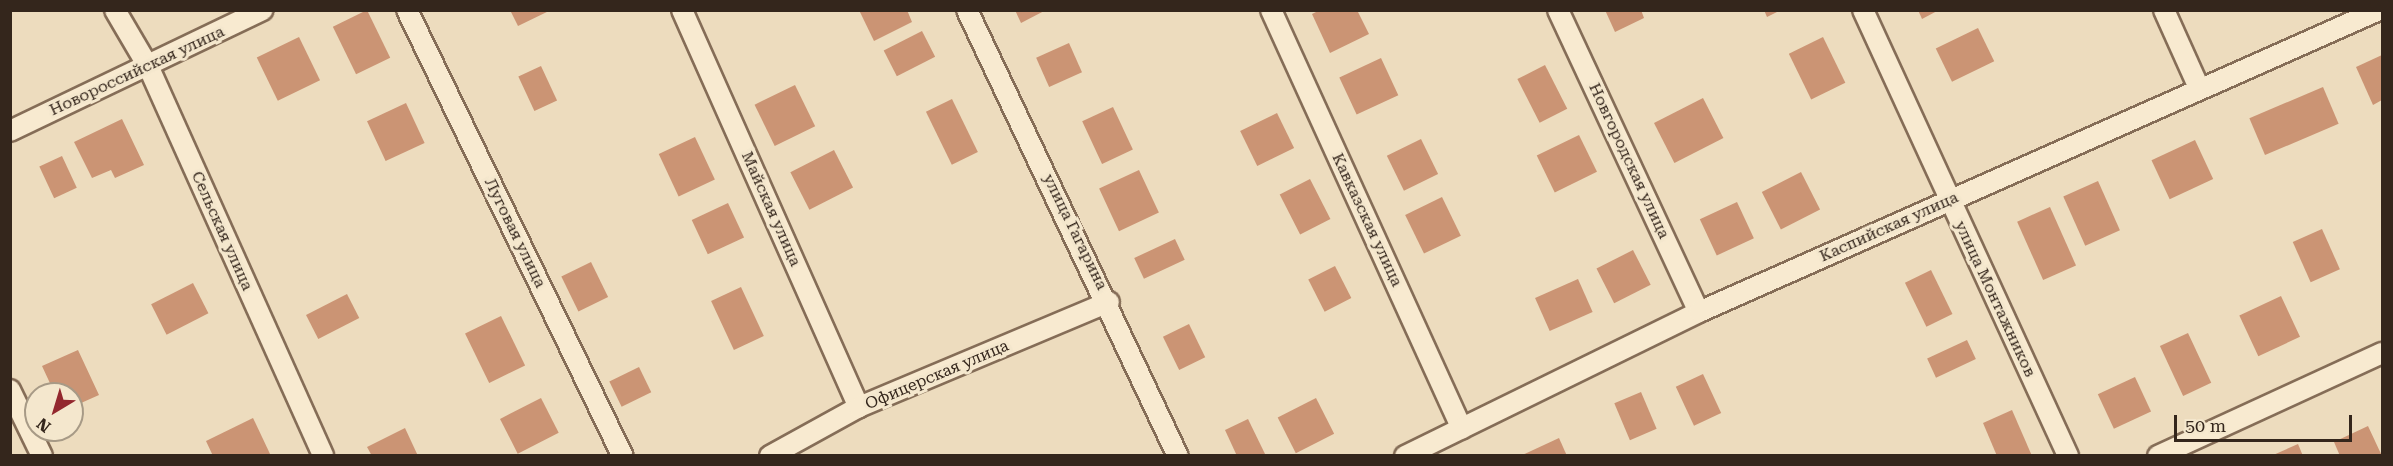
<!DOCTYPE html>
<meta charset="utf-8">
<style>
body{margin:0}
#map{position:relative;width:2393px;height:466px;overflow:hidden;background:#eddcbe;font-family:"Roboto Serif",serif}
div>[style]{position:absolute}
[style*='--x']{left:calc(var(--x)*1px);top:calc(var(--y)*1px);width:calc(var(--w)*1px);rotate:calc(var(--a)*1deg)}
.building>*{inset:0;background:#cb9474;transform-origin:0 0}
.roads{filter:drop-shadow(2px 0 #856d57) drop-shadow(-2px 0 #856d57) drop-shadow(0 2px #856d57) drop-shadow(0 -2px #856d57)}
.minor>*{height:20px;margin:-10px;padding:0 10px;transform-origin:10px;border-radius:10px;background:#f8ead0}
span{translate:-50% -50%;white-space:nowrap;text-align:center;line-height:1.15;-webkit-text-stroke:6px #f4e7cd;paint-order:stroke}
.street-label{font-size:16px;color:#34261c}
.frame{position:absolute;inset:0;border:12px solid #34261c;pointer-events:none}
.north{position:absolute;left:24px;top:382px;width:60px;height:60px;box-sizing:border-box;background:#f4e7cd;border:2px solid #a79a86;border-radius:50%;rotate:218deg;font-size:16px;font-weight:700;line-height:24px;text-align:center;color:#34261c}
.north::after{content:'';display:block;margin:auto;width:21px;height:27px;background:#93282e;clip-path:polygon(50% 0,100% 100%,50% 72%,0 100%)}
.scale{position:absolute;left:2174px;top:415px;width:178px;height:27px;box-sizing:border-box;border:3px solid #34261c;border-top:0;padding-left:8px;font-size:18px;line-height:21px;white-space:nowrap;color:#34261c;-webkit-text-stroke:4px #f4e7cd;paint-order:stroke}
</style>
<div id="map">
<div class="building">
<div style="left:367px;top:10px;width:53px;height:38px;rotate:64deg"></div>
<div style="clip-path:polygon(510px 10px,551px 10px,518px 26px)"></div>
<div style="clip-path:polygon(859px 10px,907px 10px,912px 22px,874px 41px)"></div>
<div style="clip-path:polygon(1015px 10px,1046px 10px,1021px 23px)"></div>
<div style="clip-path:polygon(1320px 10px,1357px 10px,1369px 34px,1330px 53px,1312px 14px)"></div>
<div style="clip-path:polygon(1605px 10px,1641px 10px,1644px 18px,1615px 32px)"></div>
<div style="clip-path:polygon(1764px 10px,1781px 10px,1767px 17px)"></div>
<div style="clip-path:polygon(1918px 10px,1939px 10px,1922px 19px)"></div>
<div style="left:1978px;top:28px;width:37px;height:47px;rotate:64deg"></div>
<div style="left:922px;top:31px;width:29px;height:43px;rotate:63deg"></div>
<div style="left:299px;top:37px;width:48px;height:47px;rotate:64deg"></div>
<div style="left:1823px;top:37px;width:51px;height:38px;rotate:64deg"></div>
<div style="left:1069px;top:43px;width:32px;height:36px;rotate:66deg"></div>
<div style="clip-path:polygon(2382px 55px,2382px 100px,2373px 105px,2356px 67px)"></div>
<div style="left:1381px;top:58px;width:41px;height:46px;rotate:65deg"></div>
<div style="left:1545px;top:65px;width:49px;height:31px;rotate:63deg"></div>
<div style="left:541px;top:66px;width:38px;height:25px;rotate:65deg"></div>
<div style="left:795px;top:85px;width:46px;height:45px;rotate:64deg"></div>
<div style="left:2323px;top:87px;width:40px;height:80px;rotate:67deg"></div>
<div style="left:1703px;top:98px;width:45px;height:55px;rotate:63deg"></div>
<div style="left:952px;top:99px;width:59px;height:29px;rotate:64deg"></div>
<div style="left:406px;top:103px;width:44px;height:43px;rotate:65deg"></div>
<div style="left:1113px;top:107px;width:47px;height:34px;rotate:65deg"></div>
<div style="left:1277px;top:113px;width:39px;height:41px;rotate:64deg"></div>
<div style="clip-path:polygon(122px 119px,144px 165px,115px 178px,111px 170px,92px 178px,74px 142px)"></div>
<div style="left:1579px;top:135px;width:41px;height:47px;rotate:64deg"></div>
<div style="left:695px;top:137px;width:47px;height:40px;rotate:65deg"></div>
<div style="left:1421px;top:139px;width:39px;height:38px;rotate:64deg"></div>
<div style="left:2195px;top:140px;width:43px;height:48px;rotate:65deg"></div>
<div style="left:834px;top:150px;width:42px;height:49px;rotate:63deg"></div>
<div style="left:62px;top:156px;width:35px;height:25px;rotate:65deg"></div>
<div style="left:1139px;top:170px;width:47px;height:44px;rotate:65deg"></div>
<div style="left:1801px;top:172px;width:42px;height:44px;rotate:63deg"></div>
<div style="left:1310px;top:179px;width:45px;height:34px;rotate:63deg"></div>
<div style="left:2098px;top:181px;width:54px;height:38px;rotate:66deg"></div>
<div style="left:1442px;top:197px;width:43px;height:41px;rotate:64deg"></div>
<div style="left:1737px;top:202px;width:40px;height:41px;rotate:65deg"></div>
<div style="left:728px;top:203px;width:38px;height:40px;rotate:65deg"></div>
<div style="left:2050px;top:207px;width:64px;height:36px;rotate:66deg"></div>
<div style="left:2322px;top:229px;width:44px;height:32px;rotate:66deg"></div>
<div style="left:1175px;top:239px;width:23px;height:45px;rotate:65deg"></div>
<div style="left:1633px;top:250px;width:39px;height:41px;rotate:63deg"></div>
<div style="left:591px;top:262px;width:39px;height:33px;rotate:64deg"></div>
<div style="left:1335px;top:266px;width:36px;height:30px;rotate:63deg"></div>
<div style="left:1931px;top:270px;width:49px;height:29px;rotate:64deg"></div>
<div style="left:1578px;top:279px;width:36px;height:47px;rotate:66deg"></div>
<div style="left:193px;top:283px;width:34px;height:47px;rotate:63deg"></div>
<div style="left:741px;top:287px;width:54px;height:33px;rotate:65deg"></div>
<div style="left:347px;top:294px;width:27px;height:46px;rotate:63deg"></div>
<div style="left:2281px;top:296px;width:45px;height:46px;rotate:65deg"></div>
<div style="left:501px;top:316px;width:55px;height:40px;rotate:64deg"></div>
<div style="left:1189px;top:324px;width:37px;height:29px;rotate:64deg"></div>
<div style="left:2188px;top:333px;width:55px;height:31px;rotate:65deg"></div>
<div style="left:1967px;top:340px;width:21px;height:44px;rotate:65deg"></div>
<div style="clip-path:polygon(78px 350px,99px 395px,72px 407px,72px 394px,55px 394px,42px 366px)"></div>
<div style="left:639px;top:367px;width:28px;height:33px;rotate:64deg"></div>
<div style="left:1703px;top:374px;width:43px;height:30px;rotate:65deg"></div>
<div style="left:2135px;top:377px;width:38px;height:41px;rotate:65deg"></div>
<div style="left:1641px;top:392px;width:40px;height:29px;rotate:67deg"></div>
<div style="left:541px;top:398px;width:39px;height:46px;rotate:63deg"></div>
<div style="left:1316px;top:398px;width:40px;height:43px;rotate:63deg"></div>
<div style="clip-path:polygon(2012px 410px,2032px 456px,1997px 456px,1983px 423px)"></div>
<div style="clip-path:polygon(253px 418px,271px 456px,213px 456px,206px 441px)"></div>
<div style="clip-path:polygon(1248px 419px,1266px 456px,1237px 456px,1225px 430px)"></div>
<div style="clip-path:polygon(2368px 426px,2382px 456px,2340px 456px,2334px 442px)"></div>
<div style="clip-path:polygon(405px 428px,418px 456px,372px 456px,367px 447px)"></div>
<div style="clip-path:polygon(1559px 438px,1567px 456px,1520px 456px)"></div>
<div style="clip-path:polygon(2298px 444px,2303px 456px,2271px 456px)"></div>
</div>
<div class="roads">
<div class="minor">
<div style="--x:115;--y:10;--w:67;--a:59.6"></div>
<div style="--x:149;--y:68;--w:425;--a:65.8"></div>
<div style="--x:407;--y:10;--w:496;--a:64.2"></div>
<div style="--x:682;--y:10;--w:435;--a:66"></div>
<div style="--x:967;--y:10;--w:493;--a:64.7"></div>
<div style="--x:1271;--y:10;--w:460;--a:65.5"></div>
<div style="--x:1558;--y:10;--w:333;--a:65"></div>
<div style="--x:1863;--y:10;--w:491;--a:65.3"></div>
<div style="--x:2164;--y:10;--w:85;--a:65.8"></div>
<div style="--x:10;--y:131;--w:280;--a:-25.6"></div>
<div style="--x:10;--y:390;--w:73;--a:64.1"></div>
<div style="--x:770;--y:456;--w:102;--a:-28.8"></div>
<div style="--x:859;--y:407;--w:271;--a:-22.8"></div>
<div style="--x:1405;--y:456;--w:327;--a:-26.1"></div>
<div style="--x:1699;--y:312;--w:744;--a:-23.95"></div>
<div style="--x:2158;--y:456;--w:247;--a:-24.7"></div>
</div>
</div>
<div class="street-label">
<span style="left:137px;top:71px;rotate:-25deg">Новороссийская улица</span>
<span style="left:1629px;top:161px;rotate:65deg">Новгородская улица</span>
<span style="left:771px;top:209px;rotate:66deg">Майская улица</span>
<span style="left:1367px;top:220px;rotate:65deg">Кавказская улица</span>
<span style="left:1889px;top:227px;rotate:-24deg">Каспийская улица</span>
<span style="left:222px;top:231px;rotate:66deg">Сельская улица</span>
<span style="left:1075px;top:232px;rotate:64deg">улица Гагарина</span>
<span style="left:515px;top:233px;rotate:64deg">Луговая улица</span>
<span style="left:1995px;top:299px;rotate:65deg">улица Монтажников</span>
<span style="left:937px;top:375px;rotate:-23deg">Офицерская улица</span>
</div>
<div class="frame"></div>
<div class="north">N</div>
<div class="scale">50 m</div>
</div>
